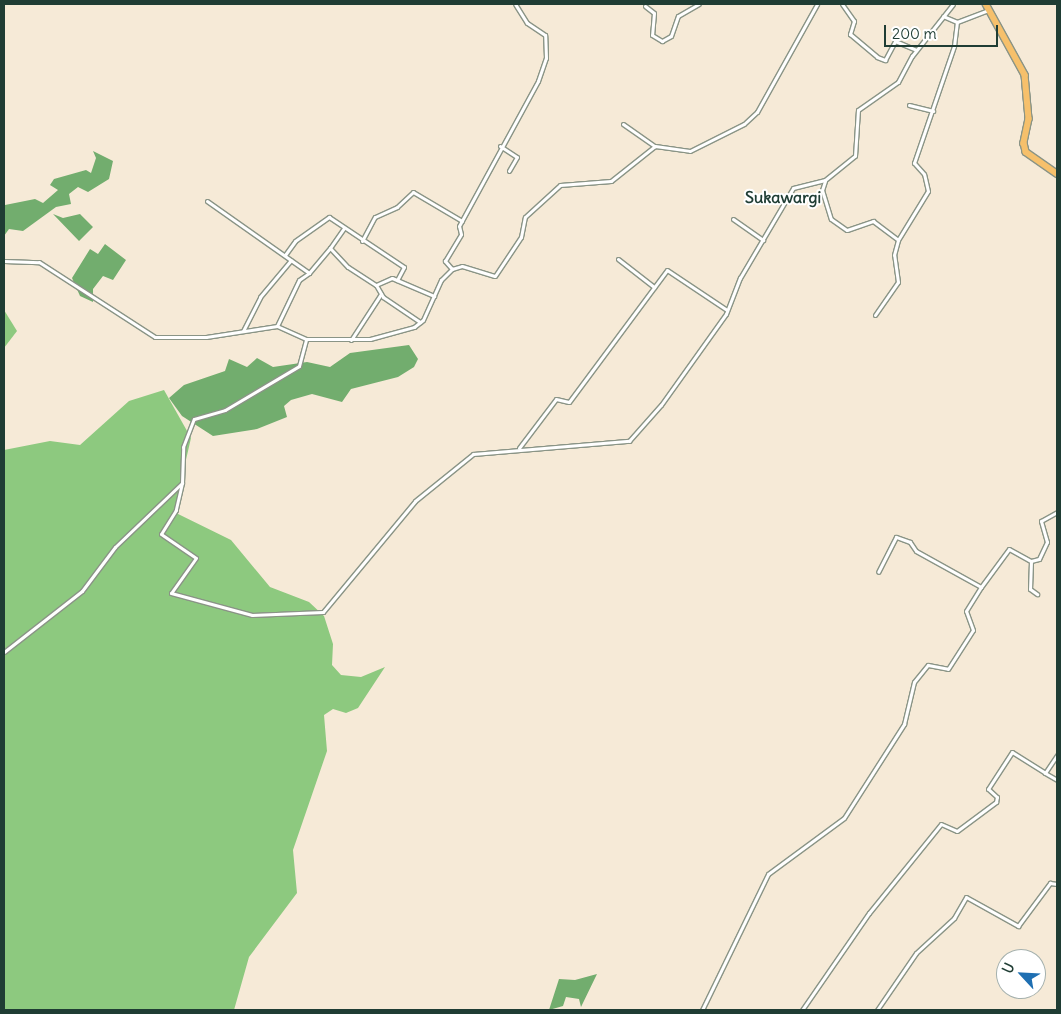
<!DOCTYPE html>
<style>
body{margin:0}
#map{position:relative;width:1061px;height:1014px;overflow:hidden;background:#f6ead7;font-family:Delius,sans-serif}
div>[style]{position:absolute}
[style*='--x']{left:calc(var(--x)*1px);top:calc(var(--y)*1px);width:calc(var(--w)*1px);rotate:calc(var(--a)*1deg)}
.green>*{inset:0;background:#8dc97f}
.forest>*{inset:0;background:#72ad6e}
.roads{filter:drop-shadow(1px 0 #8a9486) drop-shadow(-1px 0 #8a9486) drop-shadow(0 1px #8a9486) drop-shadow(0 -1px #8a9486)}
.street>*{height:3px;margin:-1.5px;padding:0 1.5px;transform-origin:1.5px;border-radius:1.5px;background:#fff}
.primary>*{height:5.5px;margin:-2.75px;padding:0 2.75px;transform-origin:2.75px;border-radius:2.75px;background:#f6c06b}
span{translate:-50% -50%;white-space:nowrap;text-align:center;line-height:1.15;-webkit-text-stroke:4px #fff;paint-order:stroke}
.quarter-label{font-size:16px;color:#1f3d34;font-weight:700}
.frame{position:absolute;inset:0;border:5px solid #1f3d34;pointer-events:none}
.north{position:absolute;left:996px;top:949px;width:50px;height:50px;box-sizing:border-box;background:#fff;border:1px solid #a5b1ae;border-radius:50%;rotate:295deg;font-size:14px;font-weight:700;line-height:20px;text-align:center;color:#1f3d34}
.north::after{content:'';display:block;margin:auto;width:18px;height:22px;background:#1f6fb2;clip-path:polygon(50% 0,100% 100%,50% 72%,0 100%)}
.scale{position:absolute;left:884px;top:25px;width:114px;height:22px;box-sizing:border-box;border:2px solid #1f3d34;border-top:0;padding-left:6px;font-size:15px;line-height:18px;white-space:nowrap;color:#1f3d34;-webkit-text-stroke:4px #fff;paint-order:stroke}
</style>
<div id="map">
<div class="green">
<div style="clip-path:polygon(4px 310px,17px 331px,4px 348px)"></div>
<div style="clip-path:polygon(164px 390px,191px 438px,174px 512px,231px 540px,270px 587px,309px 602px,324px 616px,333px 644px,332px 665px,341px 675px,361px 677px,385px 667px,358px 708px,346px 713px,333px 709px,324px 715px,327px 751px,293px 850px,297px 893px,249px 957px,234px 1010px,4px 1010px,4px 450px,50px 441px,80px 445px,129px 401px)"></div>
</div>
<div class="forest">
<div style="clip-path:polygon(93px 151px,113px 161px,109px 179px,88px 192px,78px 187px,69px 194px,71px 204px,56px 207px,23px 231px,9px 229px,4px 236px,5px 205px,35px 199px,43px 203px,58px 190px,50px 185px,54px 179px,86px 170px,91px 173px,96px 158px)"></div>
<div style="clip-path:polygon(53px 214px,63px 218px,80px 214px,93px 227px,79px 241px)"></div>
<div style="clip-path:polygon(105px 244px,126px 260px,113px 280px,103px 276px,93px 289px,93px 302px,80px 296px,72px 278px,90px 249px,98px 254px)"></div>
<div style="clip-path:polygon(409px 345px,418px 359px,414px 367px,398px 377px,351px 389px,342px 402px,312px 394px,291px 400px,284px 406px,287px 417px,257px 429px,213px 436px,182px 416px,169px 398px,184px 385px,225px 371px,229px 359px,247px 367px,257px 358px,273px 367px,307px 362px,330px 367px,350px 353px)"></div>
<div style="clip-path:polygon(597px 974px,581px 1007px,579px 999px,566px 997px,563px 1006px,549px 1010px,559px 979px,575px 980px)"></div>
</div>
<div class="roads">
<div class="street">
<div style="--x:842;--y:4;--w:21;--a:55"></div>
<div style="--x:854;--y:21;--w:14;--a:107"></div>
<div style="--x:850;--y:34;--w:35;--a:40"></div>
<div style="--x:877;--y:57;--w:9;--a:21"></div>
<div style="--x:885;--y:60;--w:21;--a:-62"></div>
<div style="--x:895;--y:41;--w:23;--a:23"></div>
<div style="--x:645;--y:6;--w:11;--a:38"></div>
<div style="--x:654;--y:13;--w:22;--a:95"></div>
<div style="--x:652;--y:35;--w:12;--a:31"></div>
<div style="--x:662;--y:41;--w:10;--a:-29"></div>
<div style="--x:671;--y:36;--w:21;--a:-71"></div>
<div style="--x:678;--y:16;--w:24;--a:-30"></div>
<div style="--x:957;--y:22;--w:34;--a:-21"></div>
<div style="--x:909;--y:105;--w:25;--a:14"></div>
<div style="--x:623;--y:124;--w:39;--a:35"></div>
<div style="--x:500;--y:146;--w:20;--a:33"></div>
<div style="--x:517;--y:157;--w:16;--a:120"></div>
<div style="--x:825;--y:181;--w:9;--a:108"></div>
<div style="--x:822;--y:190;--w:30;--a:73"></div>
<div style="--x:831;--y:219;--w:19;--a:35"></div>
<div style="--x:847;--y:230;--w:28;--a:-19"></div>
<div style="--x:873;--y:221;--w:31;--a:37"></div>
<div style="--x:207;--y:201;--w:125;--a:35.2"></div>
<div style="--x:309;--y:273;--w:33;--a:-50"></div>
<div style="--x:330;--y:248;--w:26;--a:47"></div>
<div style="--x:348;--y:267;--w:33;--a:33"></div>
<div style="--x:376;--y:285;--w:17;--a:-24"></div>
<div style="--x:392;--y:278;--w:46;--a:23.2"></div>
<div style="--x:733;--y:219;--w:37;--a:35"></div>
<div style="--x:362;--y:241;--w:27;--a:-62"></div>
<div style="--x:375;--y:217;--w:24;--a:-24"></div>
<div style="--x:397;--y:207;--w:22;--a:-43"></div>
<div style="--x:413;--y:192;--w:57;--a:30.6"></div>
<div style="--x:330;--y:248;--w:24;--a:-55"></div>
<div style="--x:285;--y:255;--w:17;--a:-54"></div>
<div style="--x:295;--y:241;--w:42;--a:-35.2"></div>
<div style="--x:329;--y:217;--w:90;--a:33.7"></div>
<div style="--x:404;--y:267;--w:15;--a:118"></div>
<div style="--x:618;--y:259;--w:46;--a:37.9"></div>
<div style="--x:4;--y:261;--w:35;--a:2"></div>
<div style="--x:39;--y:262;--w:138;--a:32.9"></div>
<div style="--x:155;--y:337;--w:51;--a:0"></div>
<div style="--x:206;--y:337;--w:72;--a:-8.8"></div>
<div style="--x:277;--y:326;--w:32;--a:24"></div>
<div style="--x:452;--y:269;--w:11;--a:-131"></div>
<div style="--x:445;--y:261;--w:31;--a:-59"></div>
<div style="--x:461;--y:234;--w:8;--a:-104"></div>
<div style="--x:459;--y:226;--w:165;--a:-61.4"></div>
<div style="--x:538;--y:81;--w:24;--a:-71"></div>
<div style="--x:546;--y:58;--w:23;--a:-92"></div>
<div style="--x:545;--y:35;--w:22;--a:-146"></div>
<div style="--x:527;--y:23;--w:22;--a:-122"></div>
<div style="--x:376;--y:285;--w:14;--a:60"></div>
<div style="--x:383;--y:297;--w:45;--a:34"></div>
<div style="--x:875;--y:315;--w:40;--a:-55.1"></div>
<div style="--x:898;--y:282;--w:27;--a:-98"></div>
<div style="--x:894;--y:255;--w:16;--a:-75"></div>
<div style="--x:898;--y:240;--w:57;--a:-58.5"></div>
<div style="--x:928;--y:191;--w:17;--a:-103"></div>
<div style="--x:924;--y:174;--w:15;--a:-132"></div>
<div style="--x:914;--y:163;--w:124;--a:-71.1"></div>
<div style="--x:954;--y:46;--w:24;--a:-83"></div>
<div style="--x:957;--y:22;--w:15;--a:-157"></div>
<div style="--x:277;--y:326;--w:51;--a:-64.4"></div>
<div style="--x:299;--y:280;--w:12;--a:-35"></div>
<div style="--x:243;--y:331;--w:38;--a:-63"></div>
<div style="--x:260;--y:297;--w:48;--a:-50"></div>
<div style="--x:351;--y:340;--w:55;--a:-56.9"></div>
<div style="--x:519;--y:448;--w:61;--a:-52.9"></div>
<div style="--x:556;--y:399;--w:13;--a:13"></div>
<div style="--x:569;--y:402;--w:164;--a:-53.4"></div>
<div style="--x:667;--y:270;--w:72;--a:33.7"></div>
<div style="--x:182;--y:483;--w:28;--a:103"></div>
<div style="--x:176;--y:510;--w:28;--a:122"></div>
<div style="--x:161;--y:534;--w:42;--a:34.4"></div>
<div style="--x:196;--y:558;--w:43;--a:125.5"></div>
<div style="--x:171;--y:593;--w:84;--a:15.2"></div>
<div style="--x:252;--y:615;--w:71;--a:-2.4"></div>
<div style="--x:323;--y:612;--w:144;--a:-50.3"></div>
<div style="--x:415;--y:501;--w:75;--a:-39"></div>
<div style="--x:473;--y:454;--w:157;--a:-4.8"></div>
<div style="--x:629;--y:441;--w:48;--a:-48.4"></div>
<div style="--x:661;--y:405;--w:112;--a:-54.5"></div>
<div style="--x:726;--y:314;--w:39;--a:-69"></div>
<div style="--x:740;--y:278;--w:104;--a:-59.5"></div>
<div style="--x:793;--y:188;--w:33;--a:-14"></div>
<div style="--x:825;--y:180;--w:38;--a:-39"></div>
<div style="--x:855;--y:156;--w:46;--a:-86.3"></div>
<div style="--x:858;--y:110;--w:49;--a:-35"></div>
<div style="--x:898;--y:82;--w:30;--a:-62"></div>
<div style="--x:912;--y:56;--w:66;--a:-51.7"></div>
<div style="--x:1031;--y:561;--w:28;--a:92"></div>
<div style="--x:1030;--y:589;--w:9;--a:36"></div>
<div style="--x:981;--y:587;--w:47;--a:-53.6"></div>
<div style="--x:1009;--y:549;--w:25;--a:29"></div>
<div style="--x:1031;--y:561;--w:8;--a:-14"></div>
<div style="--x:1039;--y:559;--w:19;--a:-65"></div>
<div style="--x:1047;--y:542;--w:22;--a:-106"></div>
<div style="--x:1041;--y:521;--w:18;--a:-29"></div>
<div style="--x:4;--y:652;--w:99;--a:-38"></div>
<div style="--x:82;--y:591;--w:55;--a:-53.1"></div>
<div style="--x:115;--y:547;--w:93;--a:-43.7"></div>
<div style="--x:182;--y:483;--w:36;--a:-88"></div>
<div style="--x:183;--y:447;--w:30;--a:-69"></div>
<div style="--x:194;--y:419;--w:32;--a:-16"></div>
<div style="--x:225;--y:410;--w:86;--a:-30.7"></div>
<div style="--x:299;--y:366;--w:28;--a:-75"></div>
<div style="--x:306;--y:339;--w:64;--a:0"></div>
<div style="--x:370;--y:339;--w:46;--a:-15.3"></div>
<div style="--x:414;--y:327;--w:11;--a:-38"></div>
<div style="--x:423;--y:320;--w:44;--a:-65.8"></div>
<div style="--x:441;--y:280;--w:16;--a:-45"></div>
<div style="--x:452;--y:269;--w:10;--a:-17"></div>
<div style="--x:462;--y:266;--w:34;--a:17"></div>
<div style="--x:495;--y:276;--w:47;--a:-56.3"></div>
<div style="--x:521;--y:237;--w:20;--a:-79"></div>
<div style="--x:525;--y:217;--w:47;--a:-42.4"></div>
<div style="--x:560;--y:185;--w:51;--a:-4.5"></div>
<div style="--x:611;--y:181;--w:56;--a:-38.5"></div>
<div style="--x:655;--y:146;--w:35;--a:8"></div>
<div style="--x:690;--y:151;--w:60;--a:-26.6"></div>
<div style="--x:744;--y:124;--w:18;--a:-43"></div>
<div style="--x:757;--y:112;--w:124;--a:-60.9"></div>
<div style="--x:1045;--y:773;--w:14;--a:30"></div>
<div style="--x:702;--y:1010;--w:151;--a:-64.1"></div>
<div style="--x:768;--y:874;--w:94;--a:-36.4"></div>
<div style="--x:844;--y:818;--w:112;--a:-57.4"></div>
<div style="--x:904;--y:724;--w:43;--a:-76.6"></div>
<div style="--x:914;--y:682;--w:22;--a:-51"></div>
<div style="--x:928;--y:665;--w:20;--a:11"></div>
<div style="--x:948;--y:669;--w:46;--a:-57.3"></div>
<div style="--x:973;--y:630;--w:20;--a:-110"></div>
<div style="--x:966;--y:611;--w:28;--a:-58"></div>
<div style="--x:981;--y:587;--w:74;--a:-151"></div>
<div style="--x:916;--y:551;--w:11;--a:-124"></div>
<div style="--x:910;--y:542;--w:15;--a:-160"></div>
<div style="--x:896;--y:537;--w:39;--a:117"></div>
<div style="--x:802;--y:1010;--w:118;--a:-55.4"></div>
<div style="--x:869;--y:913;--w:114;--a:-51"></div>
<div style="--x:941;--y:824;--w:17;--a:24"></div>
<div style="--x:957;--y:831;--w:49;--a:-36.6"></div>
<div style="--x:996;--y:802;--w:5;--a:-79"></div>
<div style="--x:997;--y:797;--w:12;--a:-138"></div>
<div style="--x:988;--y:789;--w:44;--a:-57"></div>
<div style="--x:1012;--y:752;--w:39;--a:32"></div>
<div style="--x:1045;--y:773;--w:22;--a:-56"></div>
<div style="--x:877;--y:1010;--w:69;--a:-55.6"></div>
<div style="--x:916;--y:953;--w:52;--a:-42.6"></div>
<div style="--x:954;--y:918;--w:24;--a:-60"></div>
<div style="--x:966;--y:897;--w:60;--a:29.1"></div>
<div style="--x:1018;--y:926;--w:54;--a:-53.3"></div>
<div style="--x:1050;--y:883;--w:7;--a:8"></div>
</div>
<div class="primary">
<div style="--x:986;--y:4;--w:81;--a:61.2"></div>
<div style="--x:1025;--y:75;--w:44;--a:84.8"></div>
<div style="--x:1029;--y:119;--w:25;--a:102"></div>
<div style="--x:1024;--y:143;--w:9;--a:77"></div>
<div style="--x:1026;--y:152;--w:38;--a:35"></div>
</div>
</div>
<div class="quarter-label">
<span style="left:783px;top:197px">Sukawargi</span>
</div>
<div class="frame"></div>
<div class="north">U</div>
<div class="scale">200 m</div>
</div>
